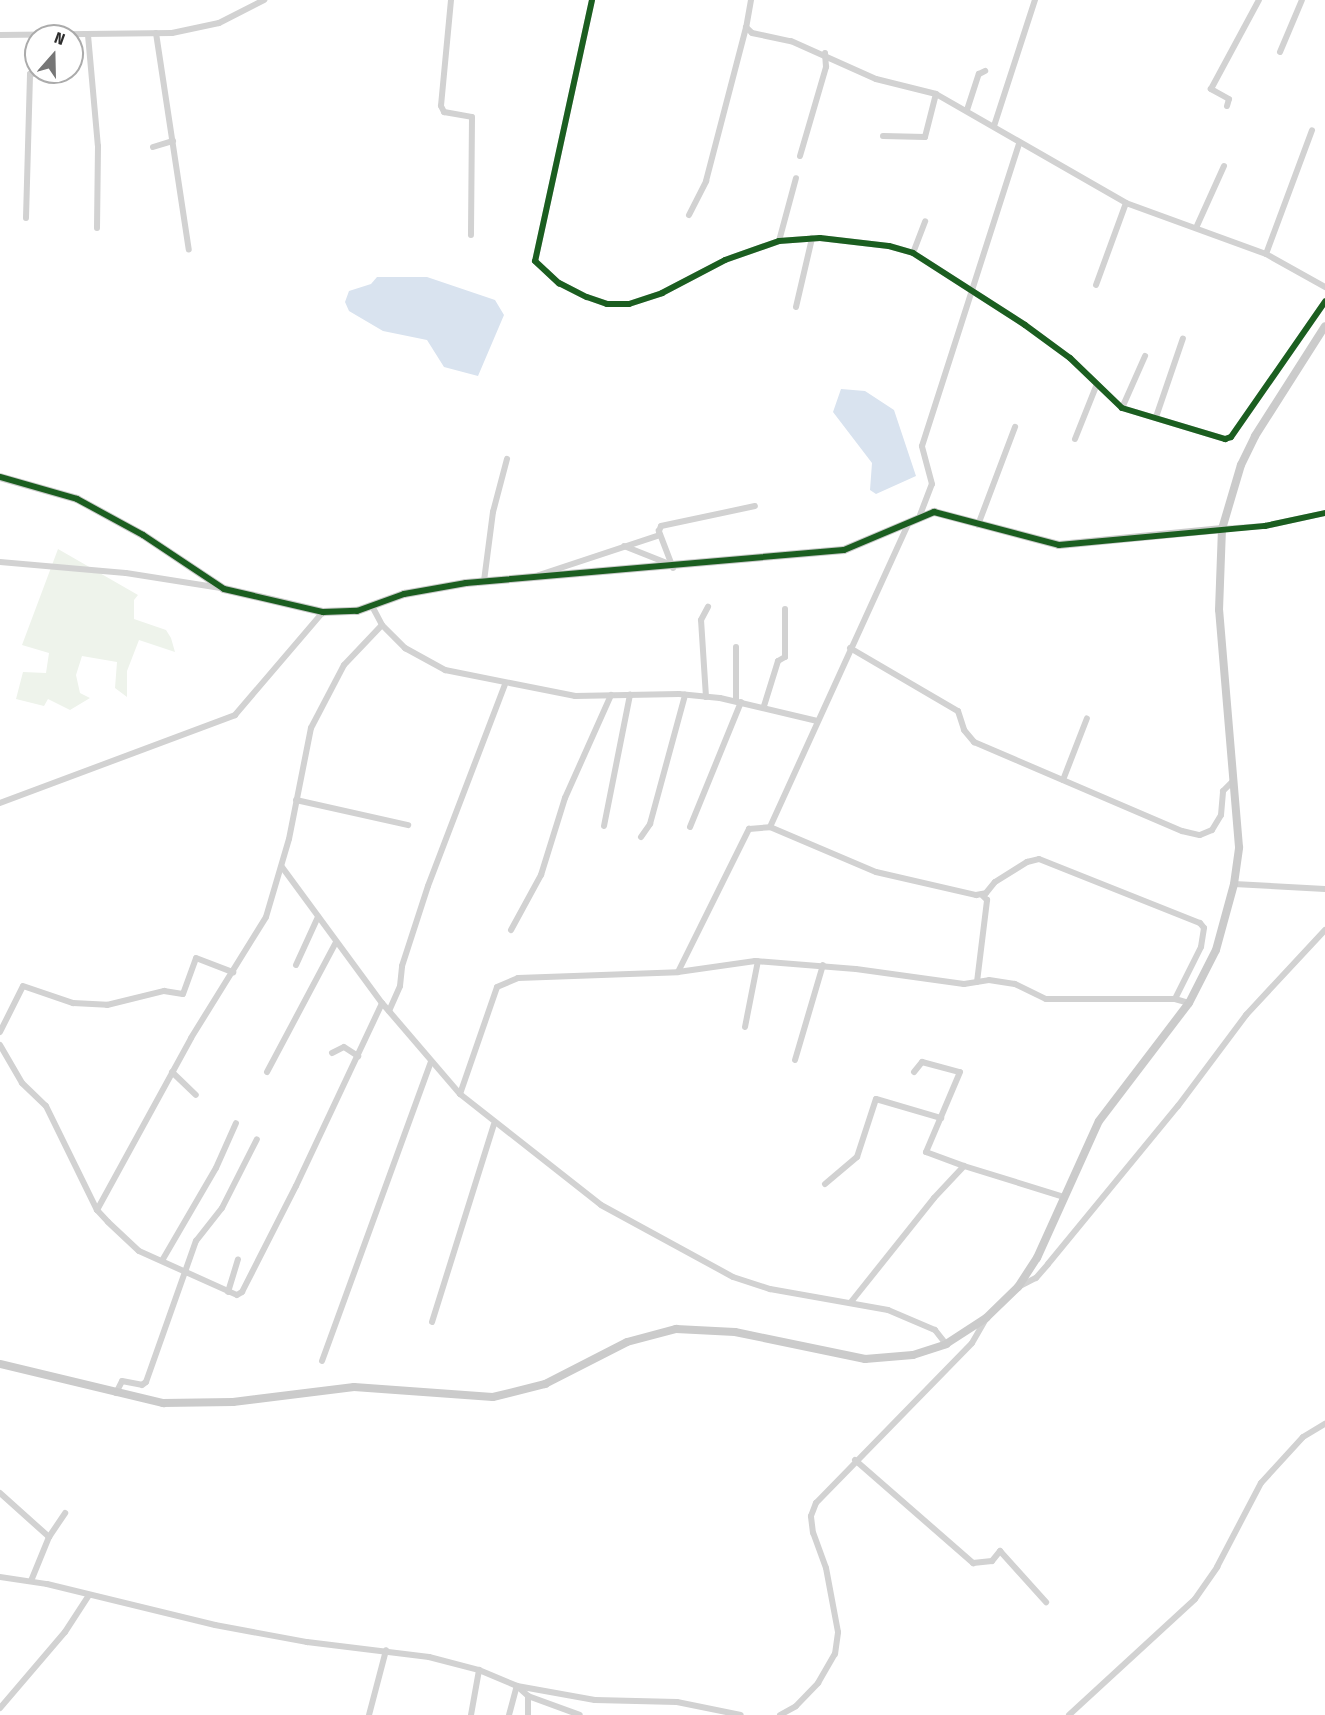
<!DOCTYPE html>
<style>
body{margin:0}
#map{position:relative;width:1325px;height:1715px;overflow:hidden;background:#fff;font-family:"Fira Sans Condensed",sans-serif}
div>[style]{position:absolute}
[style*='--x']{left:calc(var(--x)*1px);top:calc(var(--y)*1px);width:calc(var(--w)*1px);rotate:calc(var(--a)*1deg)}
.green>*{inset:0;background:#eef3eb}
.water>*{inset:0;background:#d9e3ef}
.street>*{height:6px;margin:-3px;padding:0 3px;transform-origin:3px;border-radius:3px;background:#d2d2d2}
.secondary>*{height:8px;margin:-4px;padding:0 4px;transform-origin:4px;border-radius:4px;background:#cbcbcb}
.cycleway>*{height:6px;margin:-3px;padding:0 3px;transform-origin:3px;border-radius:3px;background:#1b5e20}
span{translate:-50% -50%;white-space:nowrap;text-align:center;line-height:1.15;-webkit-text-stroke:6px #fff;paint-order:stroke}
.north{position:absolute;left:24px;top:24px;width:60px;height:60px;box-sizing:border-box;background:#fff;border:2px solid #ababab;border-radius:50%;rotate:20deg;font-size:16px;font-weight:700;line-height:24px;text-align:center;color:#2d2d2d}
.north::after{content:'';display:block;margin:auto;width:21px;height:27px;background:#767676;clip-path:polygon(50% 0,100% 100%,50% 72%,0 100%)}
</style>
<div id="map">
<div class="green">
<div style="clip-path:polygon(58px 549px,138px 595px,134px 600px,134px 619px,166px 630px,171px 638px,175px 652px,139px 640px,127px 671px,127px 697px,115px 688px,117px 662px,82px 656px,76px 675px,80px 693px,90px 698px,70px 710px,48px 699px,44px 706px,16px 699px,23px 672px,46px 673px,49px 653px,22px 645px)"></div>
</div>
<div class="water">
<div style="clip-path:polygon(377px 277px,427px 277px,495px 300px,504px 315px,478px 376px,444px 367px,427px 340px,383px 331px,349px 311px,345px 302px,349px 291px,371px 284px)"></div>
<div style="clip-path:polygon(841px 389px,865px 391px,894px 410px,916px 476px,876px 494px,870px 490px,872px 463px,833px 412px)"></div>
</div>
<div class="street">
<div style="--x:451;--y:0;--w:106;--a:95.4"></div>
<div style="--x:441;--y:106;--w:7;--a:63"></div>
<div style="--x:444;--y:112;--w:28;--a:10"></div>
<div style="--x:472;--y:117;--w:118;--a:90.5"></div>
<div style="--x:592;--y:0;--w:267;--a:102.3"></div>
<div style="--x:535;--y:261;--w:33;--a:43"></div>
<div style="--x:559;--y:283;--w:31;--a:27"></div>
<div style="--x:587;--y:297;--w:21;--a:19"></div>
<div style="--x:607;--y:304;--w:22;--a:0"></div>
<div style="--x:629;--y:304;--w:35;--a:-18"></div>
<div style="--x:662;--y:293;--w:71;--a:-27.6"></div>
<div style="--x:725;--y:260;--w:57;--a:-19.4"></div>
<div style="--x:779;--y:241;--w:41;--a:-4.2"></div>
<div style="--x:820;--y:238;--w:69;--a:6.6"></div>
<div style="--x:889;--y:246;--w:25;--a:16"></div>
<div style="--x:913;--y:253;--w:133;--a:32.7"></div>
<div style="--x:1025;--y:325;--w:56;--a:36.3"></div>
<div style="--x:1070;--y:358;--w:72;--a:43.9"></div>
<div style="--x:1122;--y:408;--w:108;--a:16.8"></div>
<div style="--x:1225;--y:439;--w:6;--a:-18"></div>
<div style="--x:1231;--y:437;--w:165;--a:-55.2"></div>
<div style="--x:751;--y:0;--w:27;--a:100"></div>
<div style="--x:746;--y:27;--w:8;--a:45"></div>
<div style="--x:752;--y:33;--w:40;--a:12"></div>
<div style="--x:791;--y:41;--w:93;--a:24.1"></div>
<div style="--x:876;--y:79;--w:62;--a:14"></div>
<div style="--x:936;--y:94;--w:219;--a:29.8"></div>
<div style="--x:1126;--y:203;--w:149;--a:20"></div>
<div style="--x:1266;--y:254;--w:68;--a:29.2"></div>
<div style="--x:156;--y:33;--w:219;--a:81.4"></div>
<div style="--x:0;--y:35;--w:172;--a:-0.7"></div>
<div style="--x:172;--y:33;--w:48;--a:-12"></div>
<div style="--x:219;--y:23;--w:51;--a:-27.1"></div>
<div style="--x:88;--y:35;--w:111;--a:84.9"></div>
<div style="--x:98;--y:146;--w:82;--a:90.7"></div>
<div style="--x:1280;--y:52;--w:56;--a:-67.1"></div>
<div style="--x:1227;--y:106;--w:7;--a:-74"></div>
<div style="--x:1229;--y:99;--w:21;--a:-151"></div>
<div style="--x:1211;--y:89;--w:101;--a:-61.7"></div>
<div style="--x:967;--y:110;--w:38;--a:-72"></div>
<div style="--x:979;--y:74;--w:7;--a:-27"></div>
<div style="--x:994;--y:126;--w:133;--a:-72"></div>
<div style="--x:883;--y:136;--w:42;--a:1.4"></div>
<div style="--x:925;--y:137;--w:44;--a:-75.7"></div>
<div style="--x:153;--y:147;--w:21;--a:-17"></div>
<div style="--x:800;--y:156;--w:93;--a:-73.7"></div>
<div style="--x:826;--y:67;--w:14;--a:-94"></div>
<div style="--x:689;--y:215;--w:38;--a:-63"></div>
<div style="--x:706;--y:181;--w:159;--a:-75.4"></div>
<div style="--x:26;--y:218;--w:144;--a:-88.4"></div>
<div style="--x:30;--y:74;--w:20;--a:-6"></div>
<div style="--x:1196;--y:228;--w:68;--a:-65.7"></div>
<div style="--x:779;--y:241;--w:65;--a:-74.9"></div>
<div style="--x:913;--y:253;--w:34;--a:-69"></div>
<div style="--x:1266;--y:254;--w:132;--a:-69.6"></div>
<div style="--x:1096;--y:285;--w:87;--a:-69.9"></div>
<div style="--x:796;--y:307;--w:71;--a:-76.9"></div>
<div style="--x:1122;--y:408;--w:57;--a:-66.1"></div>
<div style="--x:1156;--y:417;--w:83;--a:-71.1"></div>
<div style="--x:1075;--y:439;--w:59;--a:-68.2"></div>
<div style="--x:920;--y:515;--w:33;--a:-69"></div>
<div style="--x:932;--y:484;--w:39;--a:-105"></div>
<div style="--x:922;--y:446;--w:318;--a:-72.2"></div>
<div style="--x:978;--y:525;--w:105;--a:-69.3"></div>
<div style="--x:1222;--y:529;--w:43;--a:-4"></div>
<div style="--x:1265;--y:526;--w:61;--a:-12.2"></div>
<div style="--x:624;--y:546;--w:46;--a:21.6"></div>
<div style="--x:0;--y:562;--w:126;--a:5"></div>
<div style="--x:126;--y:573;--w:96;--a:9"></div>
<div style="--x:673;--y:568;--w:40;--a:-111"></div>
<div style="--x:659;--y:531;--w:5;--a:-68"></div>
<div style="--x:661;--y:526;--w:96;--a:-12"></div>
<div style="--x:539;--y:575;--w:127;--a:-18.3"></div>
<div style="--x:484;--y:581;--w:70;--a:-82.6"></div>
<div style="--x:493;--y:512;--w:55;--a:-75.2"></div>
<div style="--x:372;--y:606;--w:21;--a:62"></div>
<div style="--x:382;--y:625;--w:33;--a:45"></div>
<div style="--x:405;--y:648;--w:46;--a:28.8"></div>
<div style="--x:445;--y:670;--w:133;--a:11.3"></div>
<div style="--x:575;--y:696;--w:104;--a:-1.1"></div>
<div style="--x:679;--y:694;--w:41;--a:5.6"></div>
<div style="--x:720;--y:698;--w:100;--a:13.3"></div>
<div style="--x:850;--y:648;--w:125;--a:30.3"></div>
<div style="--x:958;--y:711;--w:20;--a:72"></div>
<div style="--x:964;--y:730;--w:16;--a:50"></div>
<div style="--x:974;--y:742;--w:226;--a:23.2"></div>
<div style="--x:1182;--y:831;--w:18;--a:13"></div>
<div style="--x:1200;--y:835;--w:13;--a:-23"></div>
<div style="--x:1212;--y:830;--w:17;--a:-59"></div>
<div style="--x:1221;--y:815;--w:24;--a:-85"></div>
<div style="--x:1223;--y:791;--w:14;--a:-45"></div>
<div style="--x:706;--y:697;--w:77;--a:-93.7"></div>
<div style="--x:701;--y:620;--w:15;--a:-62"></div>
<div style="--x:736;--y:701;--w:54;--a:-90"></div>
<div style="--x:764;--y:706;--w:47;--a:-72.7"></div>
<div style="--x:778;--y:661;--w:8;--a:-30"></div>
<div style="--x:785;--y:657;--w:48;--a:-90"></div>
<div style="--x:1063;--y:780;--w:66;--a:-68.8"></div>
<div style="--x:296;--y:800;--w:115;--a:12.6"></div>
<div style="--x:0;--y:803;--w:251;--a:-20.5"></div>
<div style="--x:235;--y:715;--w:135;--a:-49.5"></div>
<div style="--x:604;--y:826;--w:134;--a:-78.8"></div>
<div style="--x:690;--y:827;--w:135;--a:-67.8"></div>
<div style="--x:770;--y:827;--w:335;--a:-65.5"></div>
<div style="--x:641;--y:837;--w:16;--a:-55"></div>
<div style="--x:650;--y:824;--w:134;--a:-74.8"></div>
<div style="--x:282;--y:867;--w:169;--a:53.7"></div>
<div style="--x:382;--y:1003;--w:120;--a:49.4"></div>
<div style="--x:460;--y:1094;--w:179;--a:38.2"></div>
<div style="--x:601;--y:1205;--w:150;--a:28.6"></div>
<div style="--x:733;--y:1277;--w:39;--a:18"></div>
<div style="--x:770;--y:1289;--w:120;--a:10.1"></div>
<div style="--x:888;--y:1310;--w:51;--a:23.1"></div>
<div style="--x:935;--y:1330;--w:18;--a:52"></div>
<div style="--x:1234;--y:884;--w:91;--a:3.1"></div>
<div style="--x:511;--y:930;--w:63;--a:-61.4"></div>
<div style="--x:541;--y:875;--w:81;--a:-72.7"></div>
<div style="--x:565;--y:798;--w:113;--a:-65.9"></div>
<div style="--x:296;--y:965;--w:53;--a:-65.4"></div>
<div style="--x:678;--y:972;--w:160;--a:-63.6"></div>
<div style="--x:749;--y:829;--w:21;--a:-5"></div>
<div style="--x:770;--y:827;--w:115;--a:23"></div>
<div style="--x:876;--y:872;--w:103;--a:13"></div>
<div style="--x:976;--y:895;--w:10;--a:-11"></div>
<div style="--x:986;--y:893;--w:14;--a:-51"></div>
<div style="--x:995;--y:882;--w:38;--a:-32"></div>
<div style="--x:1027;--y:862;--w:12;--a:-14"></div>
<div style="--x:1039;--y:859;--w:173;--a:21.7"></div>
<div style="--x:1200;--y:923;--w:6;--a:51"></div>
<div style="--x:1204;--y:928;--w:19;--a:99"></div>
<div style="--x:1201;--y:947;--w:58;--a:116.6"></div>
<div style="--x:977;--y:982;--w:83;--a:-83"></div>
<div style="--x:987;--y:900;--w:8;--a:-135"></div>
<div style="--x:389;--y:1011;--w:27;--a:-66"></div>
<div style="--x:400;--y:986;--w:20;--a:-84"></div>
<div style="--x:402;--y:966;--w:84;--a:-72"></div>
<div style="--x:428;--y:886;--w:216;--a:-69.1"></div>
<div style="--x:745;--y:1027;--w:67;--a:-78.9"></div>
<div style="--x:0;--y:1032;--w:51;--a:-63.4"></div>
<div style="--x:23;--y:986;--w:53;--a:18.8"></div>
<div style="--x:73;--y:1003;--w:34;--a:3"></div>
<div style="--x:107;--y:1005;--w:59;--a:-13.8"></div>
<div style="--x:164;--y:991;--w:19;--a:9"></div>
<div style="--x:183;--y:994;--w:38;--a:-70"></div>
<div style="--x:196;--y:958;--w:40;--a:21"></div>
<div style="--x:0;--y:1045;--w:44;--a:59.9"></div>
<div style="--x:22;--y:1083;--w:33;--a:44"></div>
<div style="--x:46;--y:1106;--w:116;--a:63.9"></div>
<div style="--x:97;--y:1210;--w:16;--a:47"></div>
<div style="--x:108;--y:1222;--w:42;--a:43.1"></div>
<div style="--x:139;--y:1251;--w:107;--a:24.2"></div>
<div style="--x:237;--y:1295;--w:6;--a:-31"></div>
<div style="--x:242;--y:1292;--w:119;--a:-63"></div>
<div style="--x:296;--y:1186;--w:202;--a:-64.8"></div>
<div style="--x:332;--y:1053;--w:13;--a:-27"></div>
<div style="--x:344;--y:1047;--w:17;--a:33"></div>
<div style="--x:795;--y:1060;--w:99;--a:-73.6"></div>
<div style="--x:172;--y:1072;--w:33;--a:44"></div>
<div style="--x:267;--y:1072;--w:147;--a:-62"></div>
<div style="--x:914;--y:1072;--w:13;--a:-51"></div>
<div style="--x:922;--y:1062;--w:39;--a:15"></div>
<div style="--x:960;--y:1072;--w:87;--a:113"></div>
<div style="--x:926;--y:1152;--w:40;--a:20.2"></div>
<div style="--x:460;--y:1094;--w:113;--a:-70.9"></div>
<div style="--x:497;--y:987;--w:23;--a:-23"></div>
<div style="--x:518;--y:978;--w:160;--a:-2.1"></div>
<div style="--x:678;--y:972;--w:78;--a:-8.1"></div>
<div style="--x:755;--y:961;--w:101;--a:4.5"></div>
<div style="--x:856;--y:969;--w:109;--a:7.9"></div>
<div style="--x:964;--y:984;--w:25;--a:-9"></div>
<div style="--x:989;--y:980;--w:26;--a:9"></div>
<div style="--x:1015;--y:984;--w:34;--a:26"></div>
<div style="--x:1046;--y:999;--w:129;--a:0"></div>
<div style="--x:1175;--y:999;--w:15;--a:16"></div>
<div style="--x:825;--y:1184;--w:42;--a:-40.2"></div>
<div style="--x:857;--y:1157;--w:61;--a:-71.9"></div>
<div style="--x:876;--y:1099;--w:68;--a:16.3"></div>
<div style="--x:97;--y:1210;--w:196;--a:-61.3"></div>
<div style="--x:191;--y:1038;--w:142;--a:-58.2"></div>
<div style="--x:266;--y:917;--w:81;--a:-73.6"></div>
<div style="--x:289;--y:839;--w:113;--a:-78.8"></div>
<div style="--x:311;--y:728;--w:71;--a:-62.4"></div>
<div style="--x:344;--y:665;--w:55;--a:-46.5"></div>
<div style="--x:163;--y:1259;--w:105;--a:-59.8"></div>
<div style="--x:216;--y:1168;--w:49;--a:-66"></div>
<div style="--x:1018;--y:1287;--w:20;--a:-27"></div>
<div style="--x:1036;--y:1278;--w:18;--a:-49"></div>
<div style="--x:1048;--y:1264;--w:205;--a:-50.6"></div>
<div style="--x:1178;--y:1106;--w:114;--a:-53.2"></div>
<div style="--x:1246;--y:1015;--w:116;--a:-47.1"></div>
<div style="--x:228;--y:1292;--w:34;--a:-73"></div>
<div style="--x:851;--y:1302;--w:133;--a:-51.4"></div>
<div style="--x:934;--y:1198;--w:44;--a:-46.8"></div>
<div style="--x:964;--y:1166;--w:105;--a:17.2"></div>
<div style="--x:432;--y:1322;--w:207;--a:-72.6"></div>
<div style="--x:322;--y:1361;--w:318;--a:-70"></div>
<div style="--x:116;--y:1393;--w:13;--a:-63"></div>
<div style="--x:122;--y:1381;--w:20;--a:11"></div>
<div style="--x:142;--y:1385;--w:5;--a:-37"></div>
<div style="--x:146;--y:1382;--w:150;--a:-70.5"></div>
<div style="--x:196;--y:1241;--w:42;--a:-51.8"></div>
<div style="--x:222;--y:1208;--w:77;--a:-63.1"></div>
<div style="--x:855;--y:1460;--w:157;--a:41.1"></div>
<div style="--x:973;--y:1563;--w:19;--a:-6"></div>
<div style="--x:992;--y:1561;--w:13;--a:-51"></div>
<div style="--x:1000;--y:1551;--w:69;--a:48"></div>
<div style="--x:0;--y:1493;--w:66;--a:41.9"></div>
<div style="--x:0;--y:1577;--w:48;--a:8.5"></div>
<div style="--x:47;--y:1584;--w:173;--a:13.7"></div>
<div style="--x:215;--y:1625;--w:94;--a:10.5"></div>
<div style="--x:307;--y:1642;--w:123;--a:7"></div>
<div style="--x:429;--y:1657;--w:52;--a:14.6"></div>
<div style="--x:479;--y:1670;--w:41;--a:22.8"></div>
<div style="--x:517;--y:1686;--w:15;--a:42"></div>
<div style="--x:528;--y:1696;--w:55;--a:20.1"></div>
<div style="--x:31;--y:1581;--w:48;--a:-67.8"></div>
<div style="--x:49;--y:1537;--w:29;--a:-56"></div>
<div style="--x:0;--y:1708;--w:100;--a:-49.5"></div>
<div style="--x:65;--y:1632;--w:44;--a:-57"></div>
<div style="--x:369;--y:1715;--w:67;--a:-75.3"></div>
<div style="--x:471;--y:1715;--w:46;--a:-79.9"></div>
<div style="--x:509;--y:1715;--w:30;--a:-75"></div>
<div style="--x:517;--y:1686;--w:79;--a:10.2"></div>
<div style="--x:595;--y:1700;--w:82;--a:1.4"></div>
<div style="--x:677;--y:1702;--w:65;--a:11.5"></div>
<div style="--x:528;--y:1715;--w:19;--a:-90"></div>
<div style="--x:780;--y:1715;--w:18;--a:-29"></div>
<div style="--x:796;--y:1706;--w:32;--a:-46"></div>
<div style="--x:818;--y:1683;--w:34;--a:-60"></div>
<div style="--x:835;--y:1654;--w:22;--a:-82"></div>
<div style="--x:838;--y:1632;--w:65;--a:-100.6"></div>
<div style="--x:826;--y:1568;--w:37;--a:-110"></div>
<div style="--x:813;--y:1533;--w:17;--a:-97"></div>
<div style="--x:811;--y:1516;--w:14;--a:-69"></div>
<div style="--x:816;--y:1503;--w:223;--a:-45.7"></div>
<div style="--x:972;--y:1343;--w:28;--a:-60"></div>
<div style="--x:1069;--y:1715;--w:171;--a:-42.6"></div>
<div style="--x:1195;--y:1599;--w:39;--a:-55"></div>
<div style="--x:1217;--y:1567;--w:95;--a:-62.4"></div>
<div style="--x:1261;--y:1483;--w:62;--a:-47.6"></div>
<div style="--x:1303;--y:1437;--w:26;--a:-31"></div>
</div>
<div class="secondary">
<div style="--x:0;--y:477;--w:80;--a:15.9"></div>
<div style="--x:77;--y:499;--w:75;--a:28.6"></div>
<div style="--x:143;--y:535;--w:97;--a:33.7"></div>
<div style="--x:224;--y:589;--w:102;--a:13.1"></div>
<div style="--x:323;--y:612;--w:34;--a:-2"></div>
<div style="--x:357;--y:611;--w:50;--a:-19.9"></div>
<div style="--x:404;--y:594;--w:63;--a:-10.1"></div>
<div style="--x:466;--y:583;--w:379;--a:-5"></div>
<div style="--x:844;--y:550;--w:98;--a:-22.9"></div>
<div style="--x:934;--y:512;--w:129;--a:14.8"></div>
<div style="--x:1059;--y:545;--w:164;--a:-5.6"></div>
<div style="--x:0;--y:1364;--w:168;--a:13.5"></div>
<div style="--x:163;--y:1403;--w:70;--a:-0.8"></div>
<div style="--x:233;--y:1402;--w:122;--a:-7.1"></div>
<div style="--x:354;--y:1387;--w:139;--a:4.1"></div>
<div style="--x:493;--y:1397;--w:54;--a:-14"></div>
<div style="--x:545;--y:1384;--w:92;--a:-27.1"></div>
<div style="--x:627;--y:1342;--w:51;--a:-14.9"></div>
<div style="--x:676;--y:1329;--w:59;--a:2.9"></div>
<div style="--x:735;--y:1332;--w:133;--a:11.7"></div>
<div style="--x:865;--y:1359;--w:48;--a:-4.8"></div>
<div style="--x:913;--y:1355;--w:35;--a:-18"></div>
<div style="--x:946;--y:1344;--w:48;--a:-33"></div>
<div style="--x:986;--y:1318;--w:45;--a:-44.1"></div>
<div style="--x:1018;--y:1287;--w:35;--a:-57"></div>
<div style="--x:1037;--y:1258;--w:150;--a:-65.7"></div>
<div style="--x:1099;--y:1121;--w:148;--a:-52.7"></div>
<div style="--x:1189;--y:1003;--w:59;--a:-63"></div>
<div style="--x:1216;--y:950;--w:68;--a:-74.7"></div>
<div style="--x:1234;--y:884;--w:37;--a:-82"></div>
<div style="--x:1239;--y:847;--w:238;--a:-94.8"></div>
<div style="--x:1219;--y:610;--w:81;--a:-87.9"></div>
<div style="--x:1222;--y:529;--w:67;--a:-73.5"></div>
<div style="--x:1241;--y:465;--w:32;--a:-64"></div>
<div style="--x:1255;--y:436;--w:130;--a:-57.5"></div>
</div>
<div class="cycleway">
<div style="--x:592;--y:0;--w:267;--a:102.3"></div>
<div style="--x:535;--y:261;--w:33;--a:43"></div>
<div style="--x:559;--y:283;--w:31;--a:27"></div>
<div style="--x:587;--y:297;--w:21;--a:19"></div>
<div style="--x:607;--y:304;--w:22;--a:0"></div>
<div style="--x:629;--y:304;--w:35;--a:-18"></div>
<div style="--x:662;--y:293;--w:71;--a:-27.6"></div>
<div style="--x:725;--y:260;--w:57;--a:-19.4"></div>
<div style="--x:779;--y:241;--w:41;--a:-4.2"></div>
<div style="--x:820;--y:238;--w:69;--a:6.6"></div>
<div style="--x:889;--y:246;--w:25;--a:16"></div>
<div style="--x:913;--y:253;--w:133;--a:32.7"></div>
<div style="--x:1025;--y:325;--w:56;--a:36.3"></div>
<div style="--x:1070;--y:358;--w:72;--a:43.9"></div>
<div style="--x:1122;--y:408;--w:108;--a:16.8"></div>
<div style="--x:1225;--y:439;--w:6;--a:-18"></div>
<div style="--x:1231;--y:437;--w:165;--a:-55.2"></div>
<div style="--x:0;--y:477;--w:80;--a:15.9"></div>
<div style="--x:77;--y:499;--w:75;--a:28.6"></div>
<div style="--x:143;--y:535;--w:97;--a:33.7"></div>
<div style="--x:224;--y:589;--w:102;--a:13.1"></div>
<div style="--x:323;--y:612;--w:34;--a:-2"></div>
<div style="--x:357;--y:611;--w:50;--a:-19.9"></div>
<div style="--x:404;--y:594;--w:63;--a:-10.1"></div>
<div style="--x:466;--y:583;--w:379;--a:-5"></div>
<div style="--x:844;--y:550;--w:98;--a:-22.9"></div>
<div style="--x:934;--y:512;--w:129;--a:14.8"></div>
<div style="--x:1059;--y:545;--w:207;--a:-5.3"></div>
<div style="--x:1265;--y:526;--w:61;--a:-12.2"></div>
</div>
<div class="north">N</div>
</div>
